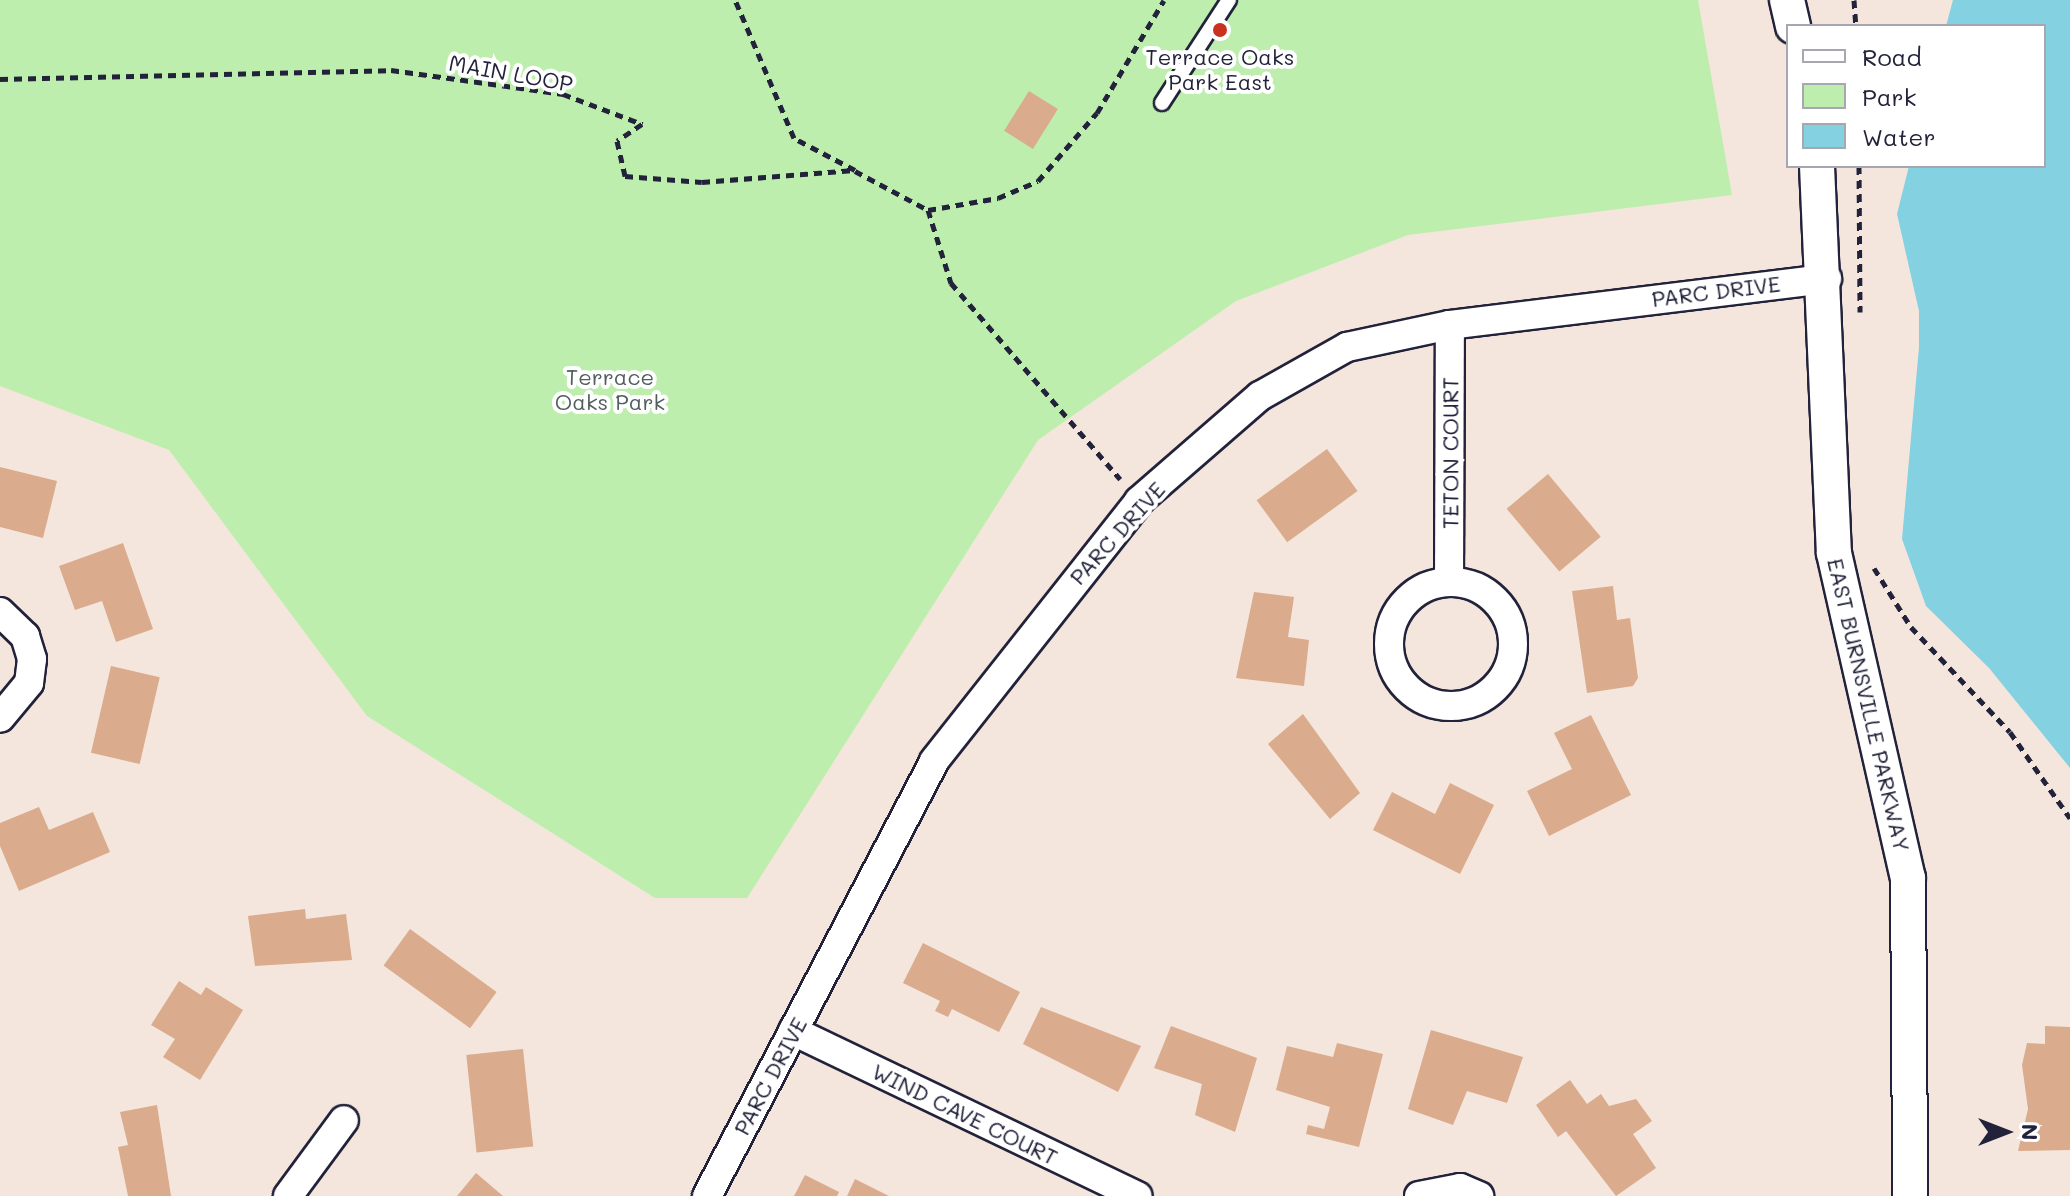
<!DOCTYPE html>
<style>
body{margin:0}
#map{position:relative;width:2070px;height:1196px;overflow:hidden;background:#f4e6dc;font-family:Mali,sans-serif}
div>[style]{position:absolute}
[style*='--x']{left:calc(var(--x)*1px);top:calc(var(--y)*1px);width:calc(var(--w)*1px);rotate:calc(var(--a)*1deg)}
.green>*{inset:0;background:#bdeead}
.water>*{inset:0;background:#84d1e2}
.building>*{inset:0;background:#daab8c;transform-origin:0 0}
.path>*{height:5px;margin-top:-2.5px;transform-origin:0;background:repeating-linear-gradient(90deg,#22223b 0 8px,transparent 0 14px)}
.roads{filter:drop-shadow(2px 0 #22223b) drop-shadow(-2px 0 #22223b) drop-shadow(0 2px #22223b) drop-shadow(0 -2px #22223b)}
.service>*{height:14px;margin:-7px;padding:0 7px;transform-origin:7px;border-radius:7px;background:#fff}
.minor>*{height:28px;margin:-14px;padding:0 14px;transform-origin:14px;border-radius:14px;background:#fff}
.minor>.ring{margin:-14px;padding:0;box-sizing:content-box;background:none;border:28px solid #fff;border-radius:50%}
.tertiary>*{height:34px;margin:-17px;padding:0 17px;transform-origin:17px;border-radius:17px;background:#fff}
.dots>*{width:22px;height:22px;translate:-50% -50%;box-sizing:border-box;border:4px solid #fff;border-radius:50%}
span{translate:-50% -50%;white-space:nowrap;text-align:center;line-height:1.15;-webkit-text-stroke:8px #fff;paint-order:stroke}
.poi-label{font-size:22px;color:#22223b}
.street-label{font-size:22px;color:#22223b}
.park-label{font-size:22px;color:#505f5d}
.legend{position:absolute;left:1786px;top:24px;width:260px;height:144px;box-sizing:border-box;background:#fff;border:2px solid #a7a7b1;margin:0;padding:10px 14px;list-style:none;font-size:24px;color:#22223b}
.legend li{display:flex;align-items:center;gap:16px;height:40px}
.legend b{width:40px;border:2px solid #a7a7b1}
.north{position:absolute;left:1966px;top:1092px;width:80px;height:80px;-webkit-text-stroke:6px #fff;paint-order:stroke;rotate:90deg;font-size:22px;font-weight:700;line-height:32px;text-align:center;color:#22223b}
.north::after{content:'';display:block;margin:auto;width:28px;height:36px;background:#22223b;clip-path:polygon(50% 0,100% 100%,50% 72%,0 100%)}
</style>
<div id="map">
<div class="green">
<div style="clip-path:polygon(0 0,1698px 0,1732px 195px,1408px 235px,1236px 301px,1038px 440px,747px 898px,655px 898px,367px 716px,169px 450px,0 386px)"></div>
</div>
<div class="water">
<div style="clip-path:polygon(1953px 0,2070px 0,2070px 768px,1989px 668px,1926px 606px,1902px 539px,1919px 347px,1919px 311px,1897px 214px,1909px 166px,2044px 166px,2044px 26px,1946px 26px)"></div>
</div>
<div class="building">
<div style="left:1029px;top:91px;width:34px;height:47px;rotate:32deg"></div>
<div style="left:1327px;top:449px;width:52px;height:87px;rotate:54deg"></div>
<div style="clip-path:polygon(0 467px,57px 481px,43px 538px,0 527px)"></div>
<div style="left:1548px;top:474px;width:82px;height:54px;rotate:50deg"></div>
<div style="clip-path:polygon(123px 543px,153px 629px,116px 642px,102px 601px,75px 610px,59px 566px)"></div>
<div style="clip-path:polygon(1613px 586px,1617px 620px,1630px 618px,1638px 678px,1633px 686px,1587px 693px,1572px 591px)"></div>
<div style="clip-path:polygon(1254px 592px,1294px 597px,1288px 637px,1309px 640px,1304px 686px,1236px 678px)"></div>
<div style="left:111px;top:666px;width:50px;height:89px;rotate:13deg"></div>
<div style="clip-path:polygon(1303px 714px,1360px 793px,1330px 819px,1268px 744px)"></div>
<div style="clip-path:polygon(1591px 715px,1631px 795px,1549px 836px,1527px 791px,1572px 769px,1554px 733px)"></div>
<div style="clip-path:polygon(1450px 783px,1494px 805px,1460px 874px,1373px 830px,1392px 792px,1435px 814px)"></div>
<div style="clip-path:polygon(39px 807px,49px 830px,93px 812px,110px 852px,19px 891px,0 846px,0 823px)"></div>
<div style="clip-path:polygon(305px 909px,306px 919px,346px 914px,352px 960px,255px 966px,248px 916px)"></div>
<div style="left:410px;top:929px;width:107px;height:45px;rotate:36deg"></div>
<div style="clip-path:polygon(923px 943px,1020px 992px,999px 1032px,952px 1009px,948px 1017px,935px 1011px,940px 1001px,903px 983px)"></div>
<div style="clip-path:polygon(179px 981px,201px 995px,206px 987px,243px 1010px,200px 1080px,163px 1057px,175px 1039px,151px 1025px)"></div>
<div style="clip-path:polygon(1041px 1007px,1141px 1046px,1118px 1092px,1023px 1044px)"></div>
<div style="clip-path:polygon(1171px 1026px,1257px 1058px,1235px 1132px,1195px 1115px,1202px 1084px,1154px 1068px)"></div>
<div style="clip-path:polygon(2045px 1026px,2070px 1027px,2070px 1150px,2018px 1151px,2028px 1109px,2022px 1065px,2027px 1043px,2045px 1044px)"></div>
<div style="clip-path:polygon(1431px 1030px,1523px 1057px,1507px 1103px,1467px 1091px,1453px 1125px,1408px 1109px)"></div>
<div style="clip-path:polygon(1337px 1043px,1383px 1054px,1359px 1147px,1306px 1134px,1308px 1125px,1324px 1129px,1330px 1107px,1276px 1090px,1287px 1046px,1333px 1057px)"></div>
<div style="left:523px;top:1049px;width:98px;height:57px;rotate:84deg"></div>
<div style="clip-path:polygon(1570px 1080px,1587px 1104px,1601px 1094px,1609px 1106px,1636px 1099px,1652px 1121px,1633px 1134px,1656px 1168px,1616px 1196px,1566px 1131px,1558px 1137px,1536px 1105px)"></div>
<div style="clip-path:polygon(157px 1105px,171px 1196px,128px 1196px,118px 1147px,128px 1145px,120px 1112px)"></div>
<div style="clip-path:polygon(476px 1173px,503px 1196px,457px 1196px)"></div>
<div style="clip-path:polygon(805px 1175px,839px 1192px,837px 1196px,794px 1196px)"></div>
<div style="clip-path:polygon(855px 1179px,889px 1196px,847px 1196px)"></div>
</div>
<div class="path">
<div style="--x:1854;--y:0;--w:26;--a:86"></div>
<div style="--x:0;--y:79;--w:391;--a:-1.3"></div>
<div style="--x:391;--y:70;--w:174;--a:7.9"></div>
<div style="--x:563;--y:94;--w:85;--a:20.8"></div>
<div style="--x:642;--y:124;--w:30;--a:146"></div>
<div style="--x:617;--y:141;--w:36;--a:77"></div>
<div style="--x:625;--y:176;--w:77;--a:4.5"></div>
<div style="--x:702;--y:182;--w:153;--a:-4.5"></div>
<div style="--x:855;--y:170;--w:69;--a:-152.3"></div>
<div style="--x:794;--y:138;--w:150;--a:-113.1"></div>
<div style="--x:1859;--y:166;--w:146;--a:89.6"></div>
<div style="--x:855;--y:171;--w:83;--a:28.1"></div>
<div style="--x:928;--y:210;--w:71;--a:-9.7"></div>
<div style="--x:998;--y:198;--w:43;--a:-23"></div>
<div style="--x:1038;--y:181;--w:90;--a:-49.1"></div>
<div style="--x:1097;--y:113;--w:131;--a:-59.3"></div>
<div style="--x:928;--y:210;--w:77;--a:72.5"></div>
<div style="--x:951;--y:283;--w:259;--a:49.2"></div>
<div style="--x:1874;--y:568;--w:70;--a:57.9"></div>
<div style="--x:1911;--y:627;--w:144;--a:46.7"></div>
<div style="--x:2010;--y:732;--w:105;--a:55.1"></div>
</div>
<div class="roads">
<div class="service">
<div style="--x:1162;--y:103;--w:123;--a:-57"></div>
</div>
<div class="minor">
<div style="--x:1449;--y:582;--w:257;--a:-89.8"></div>
<div class="ring" style="left:1389px;top:582px;width:96px;height:96px"></div>
<div style="--x:0;--y:612;--w:35;--a:44"></div>
<div style="--x:25;--y:636;--w:24;--a:73"></div>
<div style="--x:32;--y:659;--w:24;--a:97"></div>
<div style="--x:29;--y:683;--w:45;--a:129.6"></div>
<div style="--x:793;--y:1031;--w:382;--a:25.6"></div>
<div style="--x:288;--y:1196;--w:94;--a:-53.6"></div>
<div style="--x:707;--y:1196;--w:491;--a:-62.4"></div>
<div style="--x:934;--y:761;--w:331;--a:-51.7"></div>
<div style="--x:1139;--y:501;--w:160;--a:-41"></div>
<div style="--x:1260;--y:396;--w:100;--a:-29.4"></div>
<div style="--x:1347;--y:347;--w:105;--a:-12.1"></div>
<div style="--x:1450;--y:325;--w:380;--a:-7"></div>
<div style="--x:1419;--y:1196;--w:42;--a:-11"></div>
<div style="--x:1460;--y:1188;--w:21;--a:23"></div>
</div>
<div class="tertiary">
<div style="--x:1787;--y:0;--w:27;--a:77"></div>
<div style="--x:1817;--y:166;--w:387;--a:87.5"></div>
<div style="--x:1834;--y:553;--w:333;--a:77.2"></div>
<div style="--x:1908;--y:878;--w:318;--a:89.6"></div>
</div>
</div>
<div class="dots">
<div style="left:1220px;top:30px;background:#c8321e"></div>
</div>
<div class="poi-label">
<span style="left:1220px;top:69px">Terrace Oaks<br>Park East</span>
</div>
<div class="street-label">
<span style="left:511px;top:73px;rotate:10deg">MAIN LOOP</span>
<span style="left:1716px;top:291px;rotate:-7deg">PARC DRIVE</span>
<span style="left:1450px;top:453px;rotate:-90deg">TETON COURT</span>
<span style="left:1117px;top:533px;rotate:-48deg">PARC DRIVE</span>
<span style="left:1869px;top:705px;rotate:77deg">EAST BURNSVILLE PARKWAY</span>
<span style="left:770px;top:1076px;rotate:-62deg">PARC DRIVE</span>
<span style="left:965px;top:1114px;rotate:26deg">WIND CAVE COURT</span>
</div>
<div class="park-label">
<span style="left:610px;top:389px">Terrace<br>Oaks Park</span>
</div>
<ul class="legend">
<li><b style="height:10px;background:#fff"></b>Road</li>
<li><b style="height:22px;background:#bdeead"></b>Park</li>
<li><b style="height:22px;background:#84d1e2"></b>Water</li>
</ul>
<div class="north">N</div>
</div>
